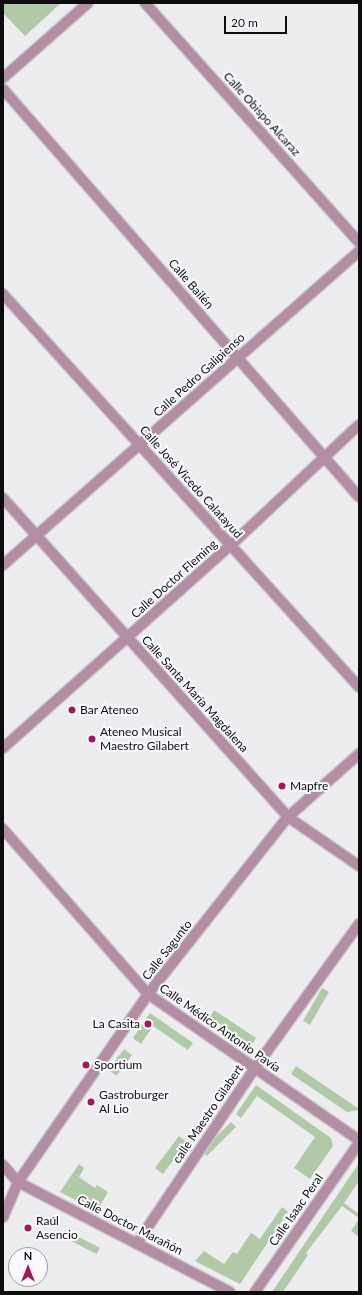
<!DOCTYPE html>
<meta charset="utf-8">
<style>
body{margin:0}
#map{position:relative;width:362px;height:1295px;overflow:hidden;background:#ededf0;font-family:Lato,sans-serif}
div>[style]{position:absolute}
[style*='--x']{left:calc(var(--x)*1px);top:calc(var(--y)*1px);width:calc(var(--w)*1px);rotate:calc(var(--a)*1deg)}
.green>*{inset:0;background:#b0c9a7;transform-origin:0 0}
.roads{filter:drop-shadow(1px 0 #c9c9cc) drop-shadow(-1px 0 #c9c9cc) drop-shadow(0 1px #c9c9cc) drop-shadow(0 -1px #c9c9cc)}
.minor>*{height:10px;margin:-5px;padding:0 5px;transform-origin:5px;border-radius:5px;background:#b28da4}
.tertiary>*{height:10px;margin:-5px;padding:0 5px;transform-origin:5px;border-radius:5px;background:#b28da4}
.dots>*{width:11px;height:11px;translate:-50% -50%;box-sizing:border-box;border:2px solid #fafafe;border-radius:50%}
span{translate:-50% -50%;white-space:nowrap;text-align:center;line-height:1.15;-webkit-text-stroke:4px #fafafe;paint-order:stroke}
.street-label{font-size:12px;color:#0d0d0e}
.poi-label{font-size:12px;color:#0d0d0e}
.left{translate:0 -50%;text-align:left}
.right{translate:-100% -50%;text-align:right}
.frame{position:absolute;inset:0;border:4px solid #0d0d0e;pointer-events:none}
.north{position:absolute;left:8px;top:1247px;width:40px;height:40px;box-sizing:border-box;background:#fafafe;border:1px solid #9b9b9e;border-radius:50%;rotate:0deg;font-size:11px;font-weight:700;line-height:16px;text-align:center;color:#0d0d0e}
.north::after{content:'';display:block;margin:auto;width:14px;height:18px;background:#a4175b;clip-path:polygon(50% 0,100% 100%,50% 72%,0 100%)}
.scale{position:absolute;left:224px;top:16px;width:63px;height:18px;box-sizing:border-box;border:2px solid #0d0d0e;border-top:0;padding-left:5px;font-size:12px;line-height:14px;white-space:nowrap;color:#0d0d0e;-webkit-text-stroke:3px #fafafe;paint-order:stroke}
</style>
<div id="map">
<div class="green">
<div style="clip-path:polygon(3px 3px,61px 3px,25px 36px,3px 13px)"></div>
<div style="left:322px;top:988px;width:8px;height:38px;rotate:30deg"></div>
<div style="clip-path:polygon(214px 1010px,256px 1038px,251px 1046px,210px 1017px)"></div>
<div style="clip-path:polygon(150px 1013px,193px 1043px,188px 1050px,153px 1026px,141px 1044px,133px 1038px)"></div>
<div style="left:124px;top:1049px;width:10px;height:26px;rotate:37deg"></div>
<div style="clip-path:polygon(296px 1066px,359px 1109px,359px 1110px,347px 1112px,291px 1074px)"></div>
<div style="clip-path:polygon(256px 1085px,331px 1138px,333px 1146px,310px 1179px,294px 1168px,315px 1137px,257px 1096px,241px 1118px,236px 1114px)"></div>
<div style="left:231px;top:1122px;width:7px;height:41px;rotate:45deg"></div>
<div style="left:179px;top:1136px;width:10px;height:40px;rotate:37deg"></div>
<div style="clip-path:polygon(359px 1163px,359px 1181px,344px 1203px,359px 1214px,359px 1218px,342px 1206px,306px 1253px,308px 1255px,283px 1292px,272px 1292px)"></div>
<div style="clip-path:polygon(79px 1164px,84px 1168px,79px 1177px,95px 1188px,97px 1185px,108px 1192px,97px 1211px,60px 1192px)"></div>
<div style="clip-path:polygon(282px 1207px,288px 1212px,240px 1284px,195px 1261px,204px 1251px,224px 1264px,233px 1252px,237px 1254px,251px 1233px,260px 1239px)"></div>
<div style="clip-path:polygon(359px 1219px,359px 1237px,351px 1231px)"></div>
<div style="left:65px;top:1230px;width:39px;height:7px;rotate:27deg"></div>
</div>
<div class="roads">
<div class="minor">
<div style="--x:145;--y:3;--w:321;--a:48.2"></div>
<div style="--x:3;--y:89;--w:541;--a:48.89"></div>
<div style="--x:3;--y:294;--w:530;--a:47.83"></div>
<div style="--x:3;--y:498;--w:428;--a:48.2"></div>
<div style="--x:288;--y:817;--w:86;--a:34.6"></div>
<div style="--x:3;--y:565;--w:475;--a:-41.4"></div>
<div style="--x:3;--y:748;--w:305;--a:-41.7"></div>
<div style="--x:231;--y:545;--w:175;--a:-43.2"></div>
<div style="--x:3;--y:829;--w:220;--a:48.7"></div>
<div style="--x:148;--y:994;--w:257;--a:34.7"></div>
<div style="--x:3;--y:1165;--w:23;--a:49"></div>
<div style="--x:18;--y:1182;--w:38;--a:113"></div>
<div style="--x:137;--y:1243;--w:211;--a:-56"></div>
<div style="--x:255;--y:1068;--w:178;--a:-54.2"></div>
<div style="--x:230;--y:1292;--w:239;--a:-152.6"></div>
<div style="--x:18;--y:1182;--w:229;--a:-55.3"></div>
<div style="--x:148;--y:994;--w:226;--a:-51.7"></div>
<div style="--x:288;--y:817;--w:95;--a:-41.6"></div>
<div style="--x:255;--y:1292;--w:182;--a:-55.1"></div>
</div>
<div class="tertiary">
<div style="--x:3;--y:78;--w:113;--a:-41.4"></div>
</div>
</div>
<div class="dots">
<div style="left:72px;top:710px;background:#a4175b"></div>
<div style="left:92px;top:739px;background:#a4175b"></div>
<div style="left:282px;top:786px;background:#a4175b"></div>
<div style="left:148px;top:1024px;background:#a4175b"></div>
<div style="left:86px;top:1065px;background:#a4175b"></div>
<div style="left:91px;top:1102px;background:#a4175b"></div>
<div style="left:28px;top:1228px;background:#a4175b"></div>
</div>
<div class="street-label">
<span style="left:262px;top:114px;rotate:48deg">Calle Obispo Alcaraz</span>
<span style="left:191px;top:284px;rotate:49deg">Calle Bailén</span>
<span style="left:199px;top:375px;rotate:-42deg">Calle Pedro Galipienso</span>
<span style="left:191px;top:482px;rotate:48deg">Calle José Vicedo Calatayud</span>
<span style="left:174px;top:579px;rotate:-42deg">Calle Doctor Fleming</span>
<span style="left:195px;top:694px;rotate:48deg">Calle Santa María Magdalena</span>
<span style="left:167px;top:950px;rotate:-52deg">Calle Sagunto</span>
<span style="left:220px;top:1028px;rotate:35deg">Calle Médico Antonio Pavía</span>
<span style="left:208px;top:1114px;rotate:-56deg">calle Maestro Gilabert</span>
<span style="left:296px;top:1210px;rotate:-55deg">Calle Isaac Peral</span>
<span style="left:130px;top:1225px;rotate:27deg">Calle Doctor Marañón</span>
</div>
<div class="poi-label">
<span class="left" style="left:80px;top:710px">Bar Ateneo</span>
<span class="left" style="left:100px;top:739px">Ateneo Musical<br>Maestro Gilabert</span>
<span class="left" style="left:290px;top:786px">Mapfre</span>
<span class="right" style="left:140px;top:1024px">La Casita</span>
<span class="left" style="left:94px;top:1065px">Sportium</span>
<span class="left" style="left:99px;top:1102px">Gastroburger<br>Al Lio</span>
<span class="left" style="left:36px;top:1228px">Raúl<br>Asencio</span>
</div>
<div class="frame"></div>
<div class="north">N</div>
<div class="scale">20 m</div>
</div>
